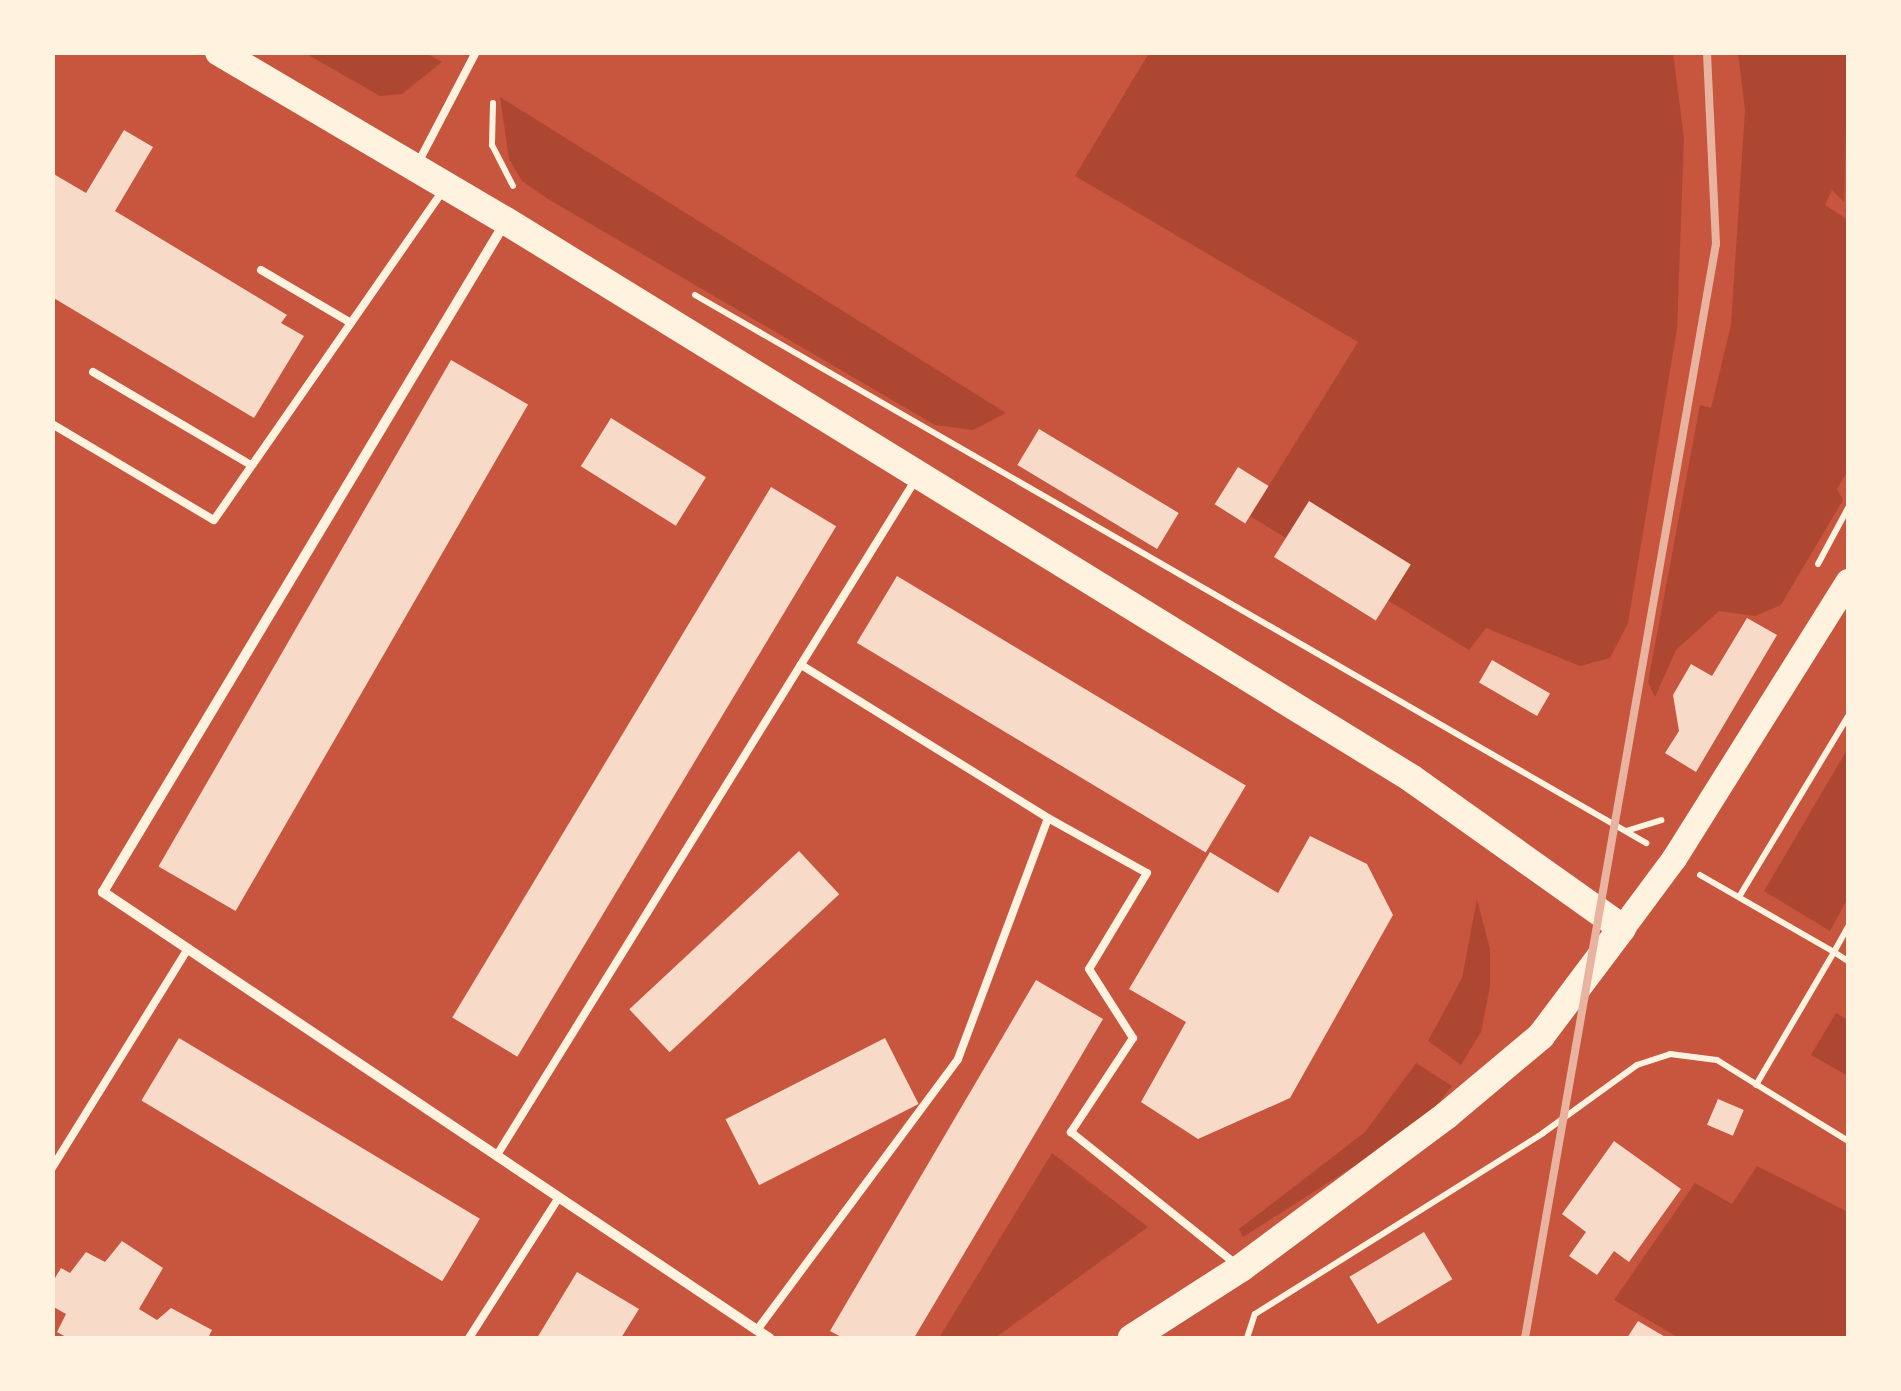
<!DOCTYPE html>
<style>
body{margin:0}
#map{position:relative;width:1901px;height:1391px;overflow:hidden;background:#c8553d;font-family:"Open Sans",sans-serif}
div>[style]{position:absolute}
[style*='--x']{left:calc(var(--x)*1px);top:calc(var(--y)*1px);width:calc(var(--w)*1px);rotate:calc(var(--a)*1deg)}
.green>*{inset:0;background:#ae4732}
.building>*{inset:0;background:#f7dbc8;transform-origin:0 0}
.path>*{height:6px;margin:-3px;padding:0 3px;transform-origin:3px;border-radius:3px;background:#fff3e0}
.service>*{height:8px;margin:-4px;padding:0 4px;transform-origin:4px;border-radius:4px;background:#fff3e0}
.minor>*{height:10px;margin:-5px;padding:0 5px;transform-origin:5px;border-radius:5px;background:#fff3e0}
.primary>*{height:25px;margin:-12.5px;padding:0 12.5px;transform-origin:12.5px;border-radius:12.5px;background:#fff3e0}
.trunk>*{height:28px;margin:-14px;padding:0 14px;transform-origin:14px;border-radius:14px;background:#fff3e0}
.rail>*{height:8px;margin:-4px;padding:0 4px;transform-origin:4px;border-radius:4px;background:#e9b49f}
span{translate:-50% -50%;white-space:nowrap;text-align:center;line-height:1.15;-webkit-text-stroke:9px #fff3e0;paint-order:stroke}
.frame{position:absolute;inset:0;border:55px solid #fff3e0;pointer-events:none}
</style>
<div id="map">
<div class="green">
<div style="clip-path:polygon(305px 53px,426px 53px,442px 62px,402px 94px,380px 96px)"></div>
<div style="clip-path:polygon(1149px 53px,1673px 53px,1684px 138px,1677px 329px,1628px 623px,1610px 658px,1580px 666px,1486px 628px,1469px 650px,1250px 516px,1358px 342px,1075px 176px)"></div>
<div style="clip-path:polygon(1738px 53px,1848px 54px,1844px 202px,1832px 190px,1825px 205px,1848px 220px,1848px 471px,1837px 489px,1843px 500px,1781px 605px,1755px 616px,1719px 611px,1676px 650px,1655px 697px,1648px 682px,1700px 405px,1711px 408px,1731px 325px,1745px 110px)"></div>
<div style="clip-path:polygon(500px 97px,1006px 413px,973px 430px,935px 425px,548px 199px,522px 181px,509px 159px)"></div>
<div style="clip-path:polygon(1848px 748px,1848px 898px,1830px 931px,1764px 891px)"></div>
<div style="clip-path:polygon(1477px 899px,1490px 949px,1490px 987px,1481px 1032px,1461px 1065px,1428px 1041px,1462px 978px)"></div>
<div style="clip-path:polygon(1836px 1013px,1848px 1020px,1848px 1076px,1811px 1055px)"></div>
<div style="clip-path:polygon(1416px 1063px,1452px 1086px,1423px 1122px,1243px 1237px,1239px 1229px,1365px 1132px)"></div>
<div style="clip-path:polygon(1052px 1153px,1148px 1227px,995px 1338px,939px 1338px)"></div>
<div style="clip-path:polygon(1757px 1166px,1848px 1212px,1848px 1338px,1679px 1338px,1614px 1300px,1695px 1183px,1732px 1204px)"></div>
</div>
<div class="building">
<div style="clip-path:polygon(124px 130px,153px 147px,115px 211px,287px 315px,281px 323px,304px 336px,254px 418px,52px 297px,52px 173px,86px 193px)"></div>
<div style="left:451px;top:360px;width:89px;height:585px;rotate:30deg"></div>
<div style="left:611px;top:418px;width:112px;height:57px;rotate:32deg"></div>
<div style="left:1039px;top:429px;width:163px;height:42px;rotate:31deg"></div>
<div style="left:1238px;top:467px;width:36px;height:44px;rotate:32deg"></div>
<div style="left:771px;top:487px;width:76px;height:619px;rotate:31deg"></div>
<div style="left:1309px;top:501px;width:120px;height:66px;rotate:32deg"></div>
<div style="left:897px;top:576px;width:407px;height:78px;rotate:31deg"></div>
<div style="clip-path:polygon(1747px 618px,1777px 635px,1696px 772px,1665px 753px,1679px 731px,1673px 695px,1691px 664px,1712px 676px)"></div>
<div style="left:1492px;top:660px;width:67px;height:26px;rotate:30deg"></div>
<div style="clip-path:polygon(1310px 836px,1367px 864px,1393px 915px,1290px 1098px,1198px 1139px,1141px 1102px,1186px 1022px,1129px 989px,1210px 852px,1278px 893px)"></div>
<div style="left:799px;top:851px;width:59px;height:232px;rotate:47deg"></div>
<div style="clip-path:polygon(1036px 980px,1103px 1019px,914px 1338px,843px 1338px,830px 1331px)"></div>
<div style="left:179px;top:1038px;width:351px;height:73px;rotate:31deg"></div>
<div style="left:885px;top:1038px;width:74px;height:179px;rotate:63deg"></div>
<div style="left:1718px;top:1099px;width:28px;height:28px;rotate:23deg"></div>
<div style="clip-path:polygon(1614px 1141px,1681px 1189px,1629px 1262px,1614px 1251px,1597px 1275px,1569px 1256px,1586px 1232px,1562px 1214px)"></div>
<div style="left:1424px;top:1232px;width:55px;height:87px;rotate:59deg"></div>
<div style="clip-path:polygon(122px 1241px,163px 1268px,139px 1309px,157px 1320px,171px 1308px,212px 1330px,208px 1338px,68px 1338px,57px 1332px,66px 1314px,52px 1306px,52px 1283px,61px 1268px,70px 1273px,86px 1252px,105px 1262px)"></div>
<div style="clip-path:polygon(577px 1272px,639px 1309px,621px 1338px,537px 1338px)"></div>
<div style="clip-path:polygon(1638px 1321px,1667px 1338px,1627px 1338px)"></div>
</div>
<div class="path">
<div style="--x:493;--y:103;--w:42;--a:91.4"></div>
<div style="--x:492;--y:145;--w:46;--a:62.9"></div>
<div style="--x:695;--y:295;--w:1098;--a:29.95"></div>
<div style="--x:1818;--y:564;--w:64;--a:-61.8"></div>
<div style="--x:1626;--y:831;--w:37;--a:-17"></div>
<div style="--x:1700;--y:875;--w:155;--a:29.9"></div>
<div style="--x:1834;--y:952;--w:29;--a:-61"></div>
<div style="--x:1739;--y:897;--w:211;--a:-58.9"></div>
<div style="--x:1756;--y:1085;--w:154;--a:-59.6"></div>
<div style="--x:1834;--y:952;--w:17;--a:33"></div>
<div style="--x:1247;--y:1338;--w:25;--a:-72"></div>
<div style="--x:1255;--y:1314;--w:340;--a:-32.1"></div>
<div style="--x:1543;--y:1133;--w:116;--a:-35.9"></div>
<div style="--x:1637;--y:1065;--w:35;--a:-18"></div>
<div style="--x:1670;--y:1054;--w:47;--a:7.3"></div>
<div style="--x:1717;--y:1060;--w:154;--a:31.7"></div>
</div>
<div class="service">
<div style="--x:418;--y:163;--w:125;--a:-62.4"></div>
<div style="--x:261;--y:270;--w:104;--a:30.5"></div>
<div style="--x:93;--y:372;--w:183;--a:30.5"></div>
<div style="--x:52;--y:424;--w:188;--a:30.7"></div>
<div style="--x:214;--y:520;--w:401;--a:-55.2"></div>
<div style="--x:1048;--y:818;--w:113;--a:29.1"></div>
<div style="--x:1147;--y:873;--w:112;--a:121.1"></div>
<div style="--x:1089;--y:969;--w:82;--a:57.5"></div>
<div style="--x:1133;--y:1038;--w:113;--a:123.4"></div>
<div style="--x:1071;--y:1132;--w:213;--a:38.7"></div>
<div style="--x:497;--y:1155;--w:795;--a:-58.21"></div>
<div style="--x:52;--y:1168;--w:258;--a:-58.2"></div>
<div style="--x:757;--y:1330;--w:337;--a:-53.4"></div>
<div style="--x:958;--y:1059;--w:257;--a:-69.5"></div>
<div style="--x:1048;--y:818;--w:291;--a:-148.2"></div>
<div style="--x:469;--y:1338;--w:167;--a:-57.4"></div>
</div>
<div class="minor">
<div style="--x:506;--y:221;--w:783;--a:120.99"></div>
<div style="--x:103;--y:892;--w:802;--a:33.81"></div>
</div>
<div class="primary">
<div style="--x:1622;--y:928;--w:87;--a:-53.4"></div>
<div style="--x:1674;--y:858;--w:327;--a:-57.9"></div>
</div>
<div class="trunk">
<div style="--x:219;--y:52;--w:333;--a:30.5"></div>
<div style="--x:506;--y:221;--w:1063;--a:31.61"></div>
<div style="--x:1411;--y:778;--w:259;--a:35.4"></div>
<div style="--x:1622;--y:928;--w:135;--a:126.9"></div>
<div style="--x:1541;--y:1036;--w:123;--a:140"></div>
<div style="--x:1447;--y:1115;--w:257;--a:143.4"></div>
<div style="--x:1241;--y:1268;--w:130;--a:147.3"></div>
</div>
<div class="rail">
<div style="--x:1525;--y:1338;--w:1111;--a:-80.1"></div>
<div style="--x:1716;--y:244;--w:192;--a:-92.7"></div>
</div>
<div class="frame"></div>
</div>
